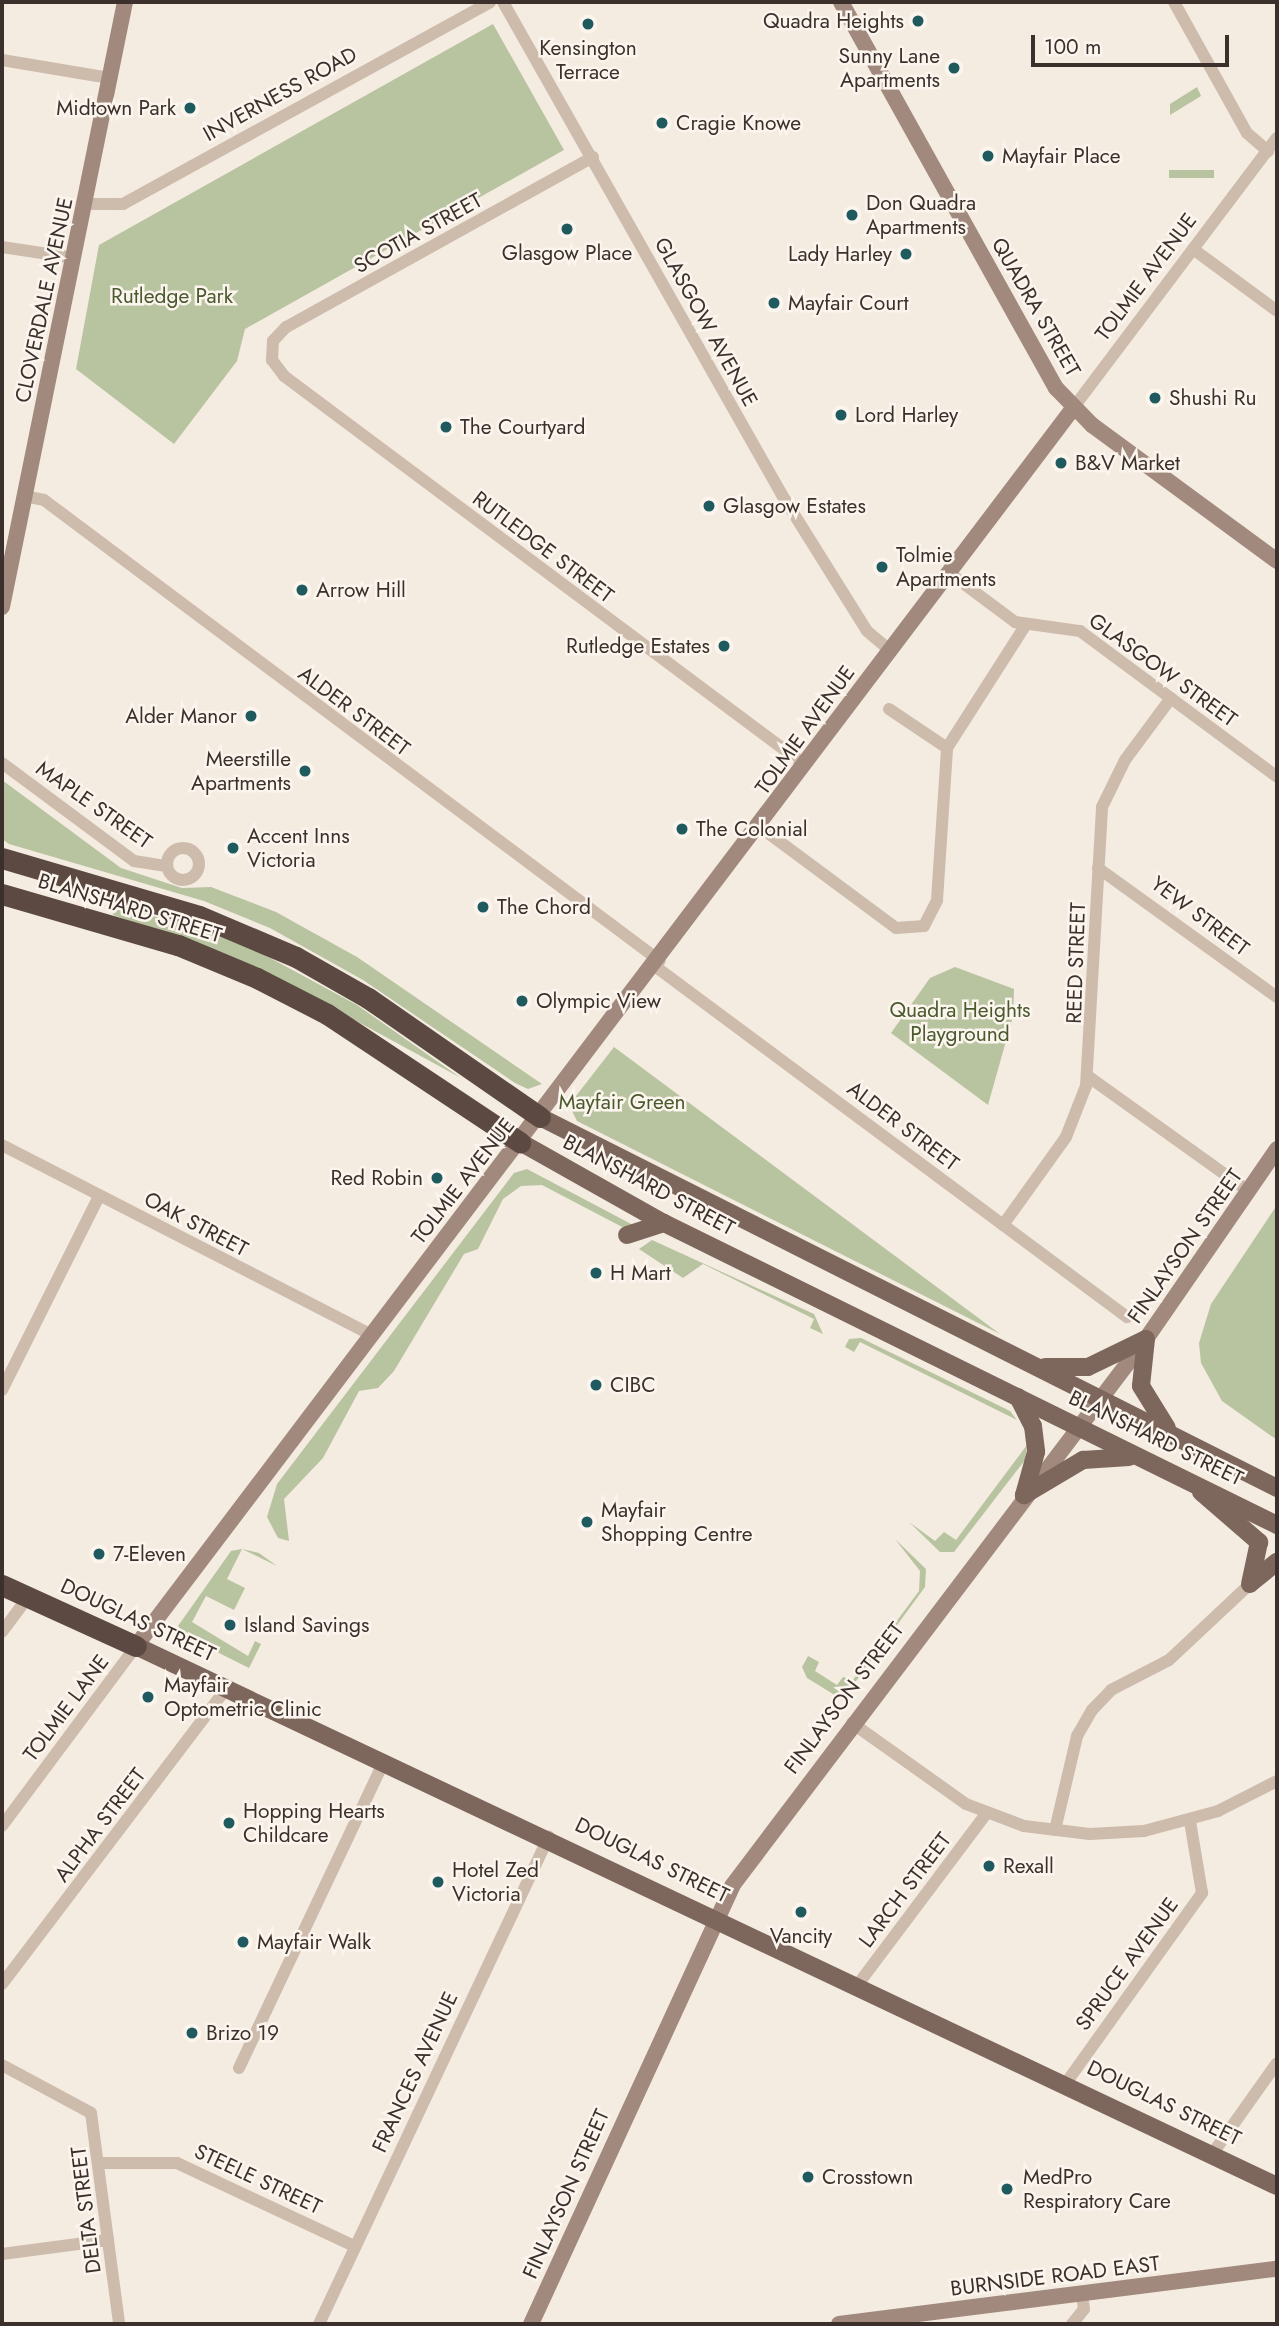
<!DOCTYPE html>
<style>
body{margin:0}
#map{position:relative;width:1279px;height:2326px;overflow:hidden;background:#f4ebe1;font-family:Jost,sans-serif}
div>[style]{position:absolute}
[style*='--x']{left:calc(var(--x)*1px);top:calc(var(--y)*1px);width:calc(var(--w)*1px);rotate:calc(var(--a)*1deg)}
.green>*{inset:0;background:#b8c4a0;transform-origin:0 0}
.street>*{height:12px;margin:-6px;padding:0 6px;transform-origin:6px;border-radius:6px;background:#cdbbac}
.street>.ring{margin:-6px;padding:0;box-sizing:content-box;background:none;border:12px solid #cdbbac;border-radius:50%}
.secondary>*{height:16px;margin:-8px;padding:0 8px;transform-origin:8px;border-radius:8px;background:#a18a7d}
.primary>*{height:18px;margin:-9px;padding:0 9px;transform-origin:9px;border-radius:9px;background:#7d675c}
.highway>*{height:21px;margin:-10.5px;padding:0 10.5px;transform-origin:10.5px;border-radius:10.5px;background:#5c4a42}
.dots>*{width:19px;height:19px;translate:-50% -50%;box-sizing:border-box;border:4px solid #fbf5ee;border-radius:50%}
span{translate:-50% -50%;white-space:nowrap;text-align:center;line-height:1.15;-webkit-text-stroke:5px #fbf5ee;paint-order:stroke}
.poi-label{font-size:21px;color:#3b302b}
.right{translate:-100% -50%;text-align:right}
.left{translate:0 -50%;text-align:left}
.street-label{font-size:21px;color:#3b302b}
.park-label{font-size:21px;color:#4a5a2e}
.frame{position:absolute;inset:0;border:4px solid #3b302b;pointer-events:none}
.scale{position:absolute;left:1031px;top:35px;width:198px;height:32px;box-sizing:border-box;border:4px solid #3b302b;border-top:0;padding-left:9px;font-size:21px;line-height:24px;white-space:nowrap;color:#3b302b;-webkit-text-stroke:5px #fbf5ee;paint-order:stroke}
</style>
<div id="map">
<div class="green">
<div style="clip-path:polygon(493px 24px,564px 150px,245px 329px,237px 361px,174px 444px,76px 369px,99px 245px)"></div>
<div style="clip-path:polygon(1197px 87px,1201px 96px,1170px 115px,1170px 104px)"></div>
<div style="left:1214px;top:170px;width:8px;height:45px;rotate:90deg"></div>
<div style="clip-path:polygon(2px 780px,121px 868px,182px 888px,211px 887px,276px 912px,357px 957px,542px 1084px,528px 1089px,515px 1083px,363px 980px,270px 928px,204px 901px,9px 844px,2px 839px)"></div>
<div style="clip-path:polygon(114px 909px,183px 922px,261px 953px,357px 1005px,461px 1078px,259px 968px,113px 915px)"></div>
<div style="clip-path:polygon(955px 967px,1014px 989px,1013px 1016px,988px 1105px,891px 1033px,930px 978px)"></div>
<div style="clip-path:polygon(614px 1047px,1000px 1334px,577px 1121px,569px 1105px)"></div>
<div style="clip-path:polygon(527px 1169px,635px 1226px,626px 1229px,542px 1185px,521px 1186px,503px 1199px,478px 1249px,464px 1254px,394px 1371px,378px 1388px,359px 1391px,323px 1458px,284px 1499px,289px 1541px,278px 1538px,267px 1517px,277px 1484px,514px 1173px)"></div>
<div style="clip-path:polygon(1277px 1205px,1277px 1440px,1222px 1401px,1201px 1363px,1199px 1343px,1211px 1304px)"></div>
<div style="clip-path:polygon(652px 1240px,814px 1314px,823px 1334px,810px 1328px,814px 1319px,703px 1264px,683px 1278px,639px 1249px)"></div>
<div style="clip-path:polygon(861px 1338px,1010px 1411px,1017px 1420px,860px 1342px,854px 1352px,845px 1347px,849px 1339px)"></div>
<div style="clip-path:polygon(1027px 1445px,1025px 1460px,954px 1552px,940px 1552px,909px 1522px,935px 1541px,944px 1532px,956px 1540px)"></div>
<div style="clip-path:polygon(895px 1539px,926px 1569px,925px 1587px,845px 1696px,838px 1697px,807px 1678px,802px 1667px,808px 1656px,819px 1662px,815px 1671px,837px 1685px,843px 1677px,853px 1680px,919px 1591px,920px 1571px)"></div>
<div style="clip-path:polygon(242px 1549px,227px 1579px,245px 1588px,234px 1610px,206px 1596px,192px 1622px,248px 1656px,255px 1641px,261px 1644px,249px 1668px,183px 1635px,178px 1626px,231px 1551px,242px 1549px,259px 1553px,277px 1566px)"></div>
</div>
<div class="street">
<div style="--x:503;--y:2;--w:566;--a:60.49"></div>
<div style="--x:782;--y:495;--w:160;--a:58"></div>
<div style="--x:867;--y:631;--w:30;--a:40"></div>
<div style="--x:1174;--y:2;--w:150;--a:60.9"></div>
<div style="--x:1247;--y:133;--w:28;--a:41"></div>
<div style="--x:2;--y:60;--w:109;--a:9.5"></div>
<div style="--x:593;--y:157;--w:351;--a:151"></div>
<div style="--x:286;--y:327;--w:19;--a:133"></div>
<div style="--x:273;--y:341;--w:19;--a:93"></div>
<div style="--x:272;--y:360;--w:20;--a:53"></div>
<div style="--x:284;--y:376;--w:650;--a:36.75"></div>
<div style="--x:86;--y:204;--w:37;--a:0"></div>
<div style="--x:123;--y:204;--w:419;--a:-28.8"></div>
<div style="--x:2;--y:247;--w:73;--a:8.7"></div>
<div style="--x:1193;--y:249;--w:104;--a:36.4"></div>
<div style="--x:1074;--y:407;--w:337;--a:-53"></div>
<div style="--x:24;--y:496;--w:20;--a:11"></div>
<div style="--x:44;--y:500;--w:769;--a:36.81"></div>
<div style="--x:948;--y:572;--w:84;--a:36.7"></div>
<div style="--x:1015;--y:622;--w:66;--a:7.9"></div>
<div style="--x:1080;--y:631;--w:245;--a:36.5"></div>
<div style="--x:889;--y:709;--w:70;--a:33.9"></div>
<div style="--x:2;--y:763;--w:164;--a:36.6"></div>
<div style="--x:134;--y:861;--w:33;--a:9"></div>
<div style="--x:760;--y:827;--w:169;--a:36.6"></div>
<div style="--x:896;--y:928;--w:28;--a:-4"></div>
<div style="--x:924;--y:926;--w:29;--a:-63"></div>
<div style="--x:937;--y:900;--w:152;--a:-86.2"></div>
<div style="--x:947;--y:748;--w:145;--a:-57.4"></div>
<div class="ring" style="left:167px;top:848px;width:20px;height:20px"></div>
<div style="--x:1098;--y:868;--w:221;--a:35.8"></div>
<div style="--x:656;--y:967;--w:587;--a:36.62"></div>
<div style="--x:1089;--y:1077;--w:196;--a:35.6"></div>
<div style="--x:2;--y:1145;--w:417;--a:27.2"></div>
<div style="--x:1003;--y:1225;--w:108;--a:-54.4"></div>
<div style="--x:1066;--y:1137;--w:55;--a:-68.6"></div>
<div style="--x:1086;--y:1086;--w:279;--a:-86.7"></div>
<div style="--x:1102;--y:807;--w:52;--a:-63.9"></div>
<div style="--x:1125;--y:760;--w:77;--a:-53.4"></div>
<div style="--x:2;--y:1390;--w:217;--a:-63.4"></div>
<div style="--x:2;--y:1632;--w:44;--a:-53.4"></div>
<div style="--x:852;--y:1723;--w:140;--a:35.4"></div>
<div style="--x:966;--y:1804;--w:62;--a:20.8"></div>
<div style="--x:1024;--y:1826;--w:66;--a:6.9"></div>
<div style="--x:1090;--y:1834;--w:54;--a:-3.2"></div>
<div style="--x:1144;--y:1831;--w:77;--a:-15.1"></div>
<div style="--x:1218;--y:1811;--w:66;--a:-27"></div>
<div style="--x:2;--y:1826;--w:224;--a:-53.3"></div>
<div style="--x:1055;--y:1830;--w:97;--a:-76.8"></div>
<div style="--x:1077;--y:1736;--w:30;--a:-60"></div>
<div style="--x:1092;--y:1710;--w:28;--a:-46"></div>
<div style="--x:1111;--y:1690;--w:65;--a:-27.3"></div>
<div style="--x:1169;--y:1660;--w:111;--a:-43.2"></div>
<div style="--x:2;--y:1984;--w:372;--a:-52.8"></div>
<div style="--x:856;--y:1987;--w:215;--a:-53.1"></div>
<div style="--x:2;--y:2065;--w:101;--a:28.3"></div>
<div style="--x:91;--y:2113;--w:213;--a:82.4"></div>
<div style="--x:239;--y:2068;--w:340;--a:-64.7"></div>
<div style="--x:1066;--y:2083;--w:234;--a:-54.4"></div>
<div style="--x:1202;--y:1893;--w:73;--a:-99.5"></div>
<div style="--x:1213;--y:2153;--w:110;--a:-54.6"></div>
<div style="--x:100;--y:2163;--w:77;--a:0"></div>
<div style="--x:177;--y:2163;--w:195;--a:25.1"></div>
<div style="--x:2;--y:2254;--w:107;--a:-7.5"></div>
<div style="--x:319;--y:2324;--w:539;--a:-64.76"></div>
<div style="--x:1072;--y:2324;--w:19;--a:-51"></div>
<div style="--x:1084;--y:2309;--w:15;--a:-98"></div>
</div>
<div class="secondary">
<div style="--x:841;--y:2;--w:442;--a:60.9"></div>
<div style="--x:1056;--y:388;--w:52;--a:45.8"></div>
<div style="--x:1092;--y:425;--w:230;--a:36.3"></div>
<div style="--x:2;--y:607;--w:617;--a:-78.51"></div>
<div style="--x:136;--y:1646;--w:1554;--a:-52.87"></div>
<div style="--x:531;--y:2324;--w:482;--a:-65.3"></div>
<div style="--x:732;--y:1886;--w:686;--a:-52.88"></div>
<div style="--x:1146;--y:1339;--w:231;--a:-55.4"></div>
<div style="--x:839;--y:2324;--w:441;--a:-7.2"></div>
</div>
<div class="primary">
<div style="--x:540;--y:1117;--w:825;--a:26.72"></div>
<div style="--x:520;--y:1142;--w:165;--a:29.4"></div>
<div style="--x:664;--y:1223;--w:683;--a:26.23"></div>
<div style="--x:627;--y:1235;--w:39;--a:-18"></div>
<div style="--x:1146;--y:1339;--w:47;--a:96.1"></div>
<div style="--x:1141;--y:1386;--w:49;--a:58.2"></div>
<div style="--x:1045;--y:1367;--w:43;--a:0"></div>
<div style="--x:1088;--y:1367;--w:64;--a:-25.8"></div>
<div style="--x:1018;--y:1397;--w:33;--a:63"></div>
<div style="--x:1033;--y:1426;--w:26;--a:83"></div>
<div style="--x:1036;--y:1452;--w:45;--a:105.6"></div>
<div style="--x:1201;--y:1492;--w:77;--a:40.8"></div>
<div style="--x:1259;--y:1542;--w:43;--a:102.1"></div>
<div style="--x:1024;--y:1495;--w:69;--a:-30.7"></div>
<div style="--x:1083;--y:1460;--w:46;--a:-3.7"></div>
<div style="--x:1252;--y:1582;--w:32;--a:-39"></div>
<div style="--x:136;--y:1646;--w:1262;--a:25.33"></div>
</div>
<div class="highway">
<div style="--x:2;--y:858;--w:205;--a:16.4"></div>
<div style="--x:199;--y:916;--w:105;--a:22.9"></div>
<div style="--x:296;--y:957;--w:83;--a:29.7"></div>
<div style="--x:368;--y:998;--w:209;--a:34.7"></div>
<div style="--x:2;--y:894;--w:183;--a:16.2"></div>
<div style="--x:178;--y:945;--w:86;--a:22.7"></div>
<div style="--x:257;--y:978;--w:79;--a:27.2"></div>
<div style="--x:327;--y:1014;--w:232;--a:33.6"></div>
<div style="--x:2;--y:1585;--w:147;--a:24.5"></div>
</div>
<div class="dots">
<div style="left:918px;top:21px;background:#1f5a5e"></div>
<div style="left:588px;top:24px;background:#1f5a5e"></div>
<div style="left:954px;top:68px;background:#1f5a5e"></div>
<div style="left:190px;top:108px;background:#1f5a5e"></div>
<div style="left:662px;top:123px;background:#1f5a5e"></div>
<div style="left:988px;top:156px;background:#1f5a5e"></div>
<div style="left:852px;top:215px;background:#1f5a5e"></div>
<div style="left:567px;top:229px;background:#1f5a5e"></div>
<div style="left:906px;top:254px;background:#1f5a5e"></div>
<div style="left:774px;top:303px;background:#1f5a5e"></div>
<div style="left:1155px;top:398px;background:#1f5a5e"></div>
<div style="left:841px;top:415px;background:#1f5a5e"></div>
<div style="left:446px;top:427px;background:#1f5a5e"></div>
<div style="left:1061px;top:463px;background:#1f5a5e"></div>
<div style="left:709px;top:506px;background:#1f5a5e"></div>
<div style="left:882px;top:567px;background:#1f5a5e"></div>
<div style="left:302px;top:590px;background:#1f5a5e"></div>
<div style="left:724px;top:646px;background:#1f5a5e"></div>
<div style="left:251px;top:716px;background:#1f5a5e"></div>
<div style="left:305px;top:771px;background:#1f5a5e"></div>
<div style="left:682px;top:829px;background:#1f5a5e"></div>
<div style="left:233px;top:848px;background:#1f5a5e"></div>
<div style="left:483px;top:907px;background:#1f5a5e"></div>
<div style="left:522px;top:1001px;background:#1f5a5e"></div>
<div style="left:437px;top:1178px;background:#1f5a5e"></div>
<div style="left:596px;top:1273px;background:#1f5a5e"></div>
<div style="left:596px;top:1385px;background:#1f5a5e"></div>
<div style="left:587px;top:1522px;background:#1f5a5e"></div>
<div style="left:99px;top:1554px;background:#1f5a5e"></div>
<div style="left:230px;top:1625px;background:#1f5a5e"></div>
<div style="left:148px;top:1697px;background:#1f5a5e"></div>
<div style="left:229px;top:1823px;background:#1f5a5e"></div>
<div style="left:989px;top:1866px;background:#1f5a5e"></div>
<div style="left:438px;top:1882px;background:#1f5a5e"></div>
<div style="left:801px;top:1912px;background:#1f5a5e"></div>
<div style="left:243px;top:1942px;background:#1f5a5e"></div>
<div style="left:192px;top:2033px;background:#1f5a5e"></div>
<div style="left:808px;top:2177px;background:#1f5a5e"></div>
<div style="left:1007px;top:2189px;background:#1f5a5e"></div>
</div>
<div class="poi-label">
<span class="right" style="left:904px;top:21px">Quadra Heights</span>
<span style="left:588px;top:60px">Kensington<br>Terrace</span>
<span class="right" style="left:940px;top:68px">Sunny Lane<br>Apartments</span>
<span class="right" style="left:176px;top:108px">Midtown Park</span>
<span class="left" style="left:676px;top:123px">Cragie Knowe</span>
<span class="left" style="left:1002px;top:156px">Mayfair Place</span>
<span class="left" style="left:866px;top:215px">Don Quadra<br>Apartments</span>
<span style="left:567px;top:253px">Glasgow Place</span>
<span class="right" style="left:892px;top:254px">Lady Harley</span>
<span class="left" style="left:788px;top:303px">Mayfair Court</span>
<span class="left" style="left:1169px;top:398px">Shushi Ru</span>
<span class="left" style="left:855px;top:415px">Lord Harley</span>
<span class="left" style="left:460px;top:427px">The Courtyard</span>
<span class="left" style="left:1075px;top:463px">B&amp;V Market</span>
<span class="left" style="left:723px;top:506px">Glasgow Estates</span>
<span class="left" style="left:896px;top:567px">Tolmie<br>Apartments</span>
<span class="left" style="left:316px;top:590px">Arrow Hill</span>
<span class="right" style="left:710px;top:646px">Rutledge Estates</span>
<span class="right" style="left:237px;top:716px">Alder Manor</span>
<span class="right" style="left:291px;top:771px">Meerstille<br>Apartments</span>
<span class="left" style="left:696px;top:829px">The Colonial</span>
<span class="left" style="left:247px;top:848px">Accent Inns<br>Victoria</span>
<span class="left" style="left:497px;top:907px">The Chord</span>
<span class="left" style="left:536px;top:1001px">Olympic View</span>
<span class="right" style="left:423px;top:1178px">Red Robin</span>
<span class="left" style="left:610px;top:1273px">H Mart</span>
<span class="left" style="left:610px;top:1385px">CIBC</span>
<span class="left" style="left:601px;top:1522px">Mayfair<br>Shopping Centre</span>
<span class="left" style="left:113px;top:1554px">7-Eleven</span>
<span class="left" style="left:244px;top:1625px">Island Savings</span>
<span class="left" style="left:164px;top:1697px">Mayfair<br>Optometric Clinic</span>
<span class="left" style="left:243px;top:1823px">Hopping Hearts<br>Childcare</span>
<span class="left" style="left:1003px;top:1866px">Rexall</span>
<span class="left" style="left:452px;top:1882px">Hotel Zed<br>Victoria</span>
<span style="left:801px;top:1936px">Vancity</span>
<span class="left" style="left:257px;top:1942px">Mayfair Walk</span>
<span class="left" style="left:206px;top:2033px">Brizo 19</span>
<span class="left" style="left:822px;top:2177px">Crosstown</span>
<span class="left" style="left:1023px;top:2189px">MedPro<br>Respiratory Care</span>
</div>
<div class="street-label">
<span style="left:280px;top:94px;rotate:-29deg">INVERNESS ROAD</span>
<span style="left:418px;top:233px;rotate:-29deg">SCOTIA STREET</span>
<span style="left:1146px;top:277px;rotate:-53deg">TOLMIE AVENUE</span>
<span style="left:44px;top:300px;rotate:-78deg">CLOVERDALE AVENUE</span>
<span style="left:1036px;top:307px;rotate:60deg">QUADRA STREET</span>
<span style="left:706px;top:322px;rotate:61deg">GLASGOW AVENUE</span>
<span style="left:543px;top:547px;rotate:37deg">RUTLEDGE STREET</span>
<span style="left:1163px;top:670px;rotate:36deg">GLASGOW STREET</span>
<span style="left:354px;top:711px;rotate:37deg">ALDER STREET</span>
<span style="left:805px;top:730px;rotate:-54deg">TOLMIE AVENUE</span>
<span style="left:94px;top:805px;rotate:35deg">MAPLE STREET</span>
<span style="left:130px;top:908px;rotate:17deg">BLANSHARD STREET</span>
<span style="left:1200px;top:916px;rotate:37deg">YEW STREET</span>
<span style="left:1076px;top:963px;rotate:-88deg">REED STREET</span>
<span style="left:903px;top:1126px;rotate:37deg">ALDER STREET</span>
<span style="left:463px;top:1181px;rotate:-52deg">TOLMIE AVENUE</span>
<span style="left:649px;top:1185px;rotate:28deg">BLANSHARD STREET</span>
<span style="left:196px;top:1224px;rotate:28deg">OAK STREET</span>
<span style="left:1185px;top:1246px;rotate:-55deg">FINLAYSON STREET</span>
<span style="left:1156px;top:1438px;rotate:26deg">BLANSHARD STREET</span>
<span style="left:138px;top:1620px;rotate:25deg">DOUGLAS STREET</span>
<span style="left:844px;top:1698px;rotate:-53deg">FINLAYSON STREET</span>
<span style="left:66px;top:1708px;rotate:-53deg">TOLMIE LANE</span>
<span style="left:100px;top:1825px;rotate:-53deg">ALPHA STREET</span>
<span style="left:652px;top:1860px;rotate:26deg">DOUGLAS STREET</span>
<span style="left:905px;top:1890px;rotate:-53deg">LARCH STREET</span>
<span style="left:1127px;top:1964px;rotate:-54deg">SPRUCE AVENUE</span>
<span style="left:415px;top:2072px;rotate:-65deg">FRANCES AVENUE</span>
<span style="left:1164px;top:2103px;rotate:26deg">DOUGLAS STREET</span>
<span style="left:258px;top:2179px;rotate:25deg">STEELE STREET</span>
<span style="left:566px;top:2194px;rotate:-66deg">FINLAYSON STREET</span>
<span style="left:86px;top:2210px;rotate:-97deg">DELTA STREET</span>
<span style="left:1055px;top:2276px;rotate:-7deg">BURNSIDE ROAD EAST</span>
</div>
<div class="park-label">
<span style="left:172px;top:296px">Rutledge Park</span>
<span style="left:960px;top:1022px">Quadra Heights<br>Playground</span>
<span style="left:622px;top:1102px">Mayfair Green</span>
</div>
<div class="frame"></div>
<div class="scale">100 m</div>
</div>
